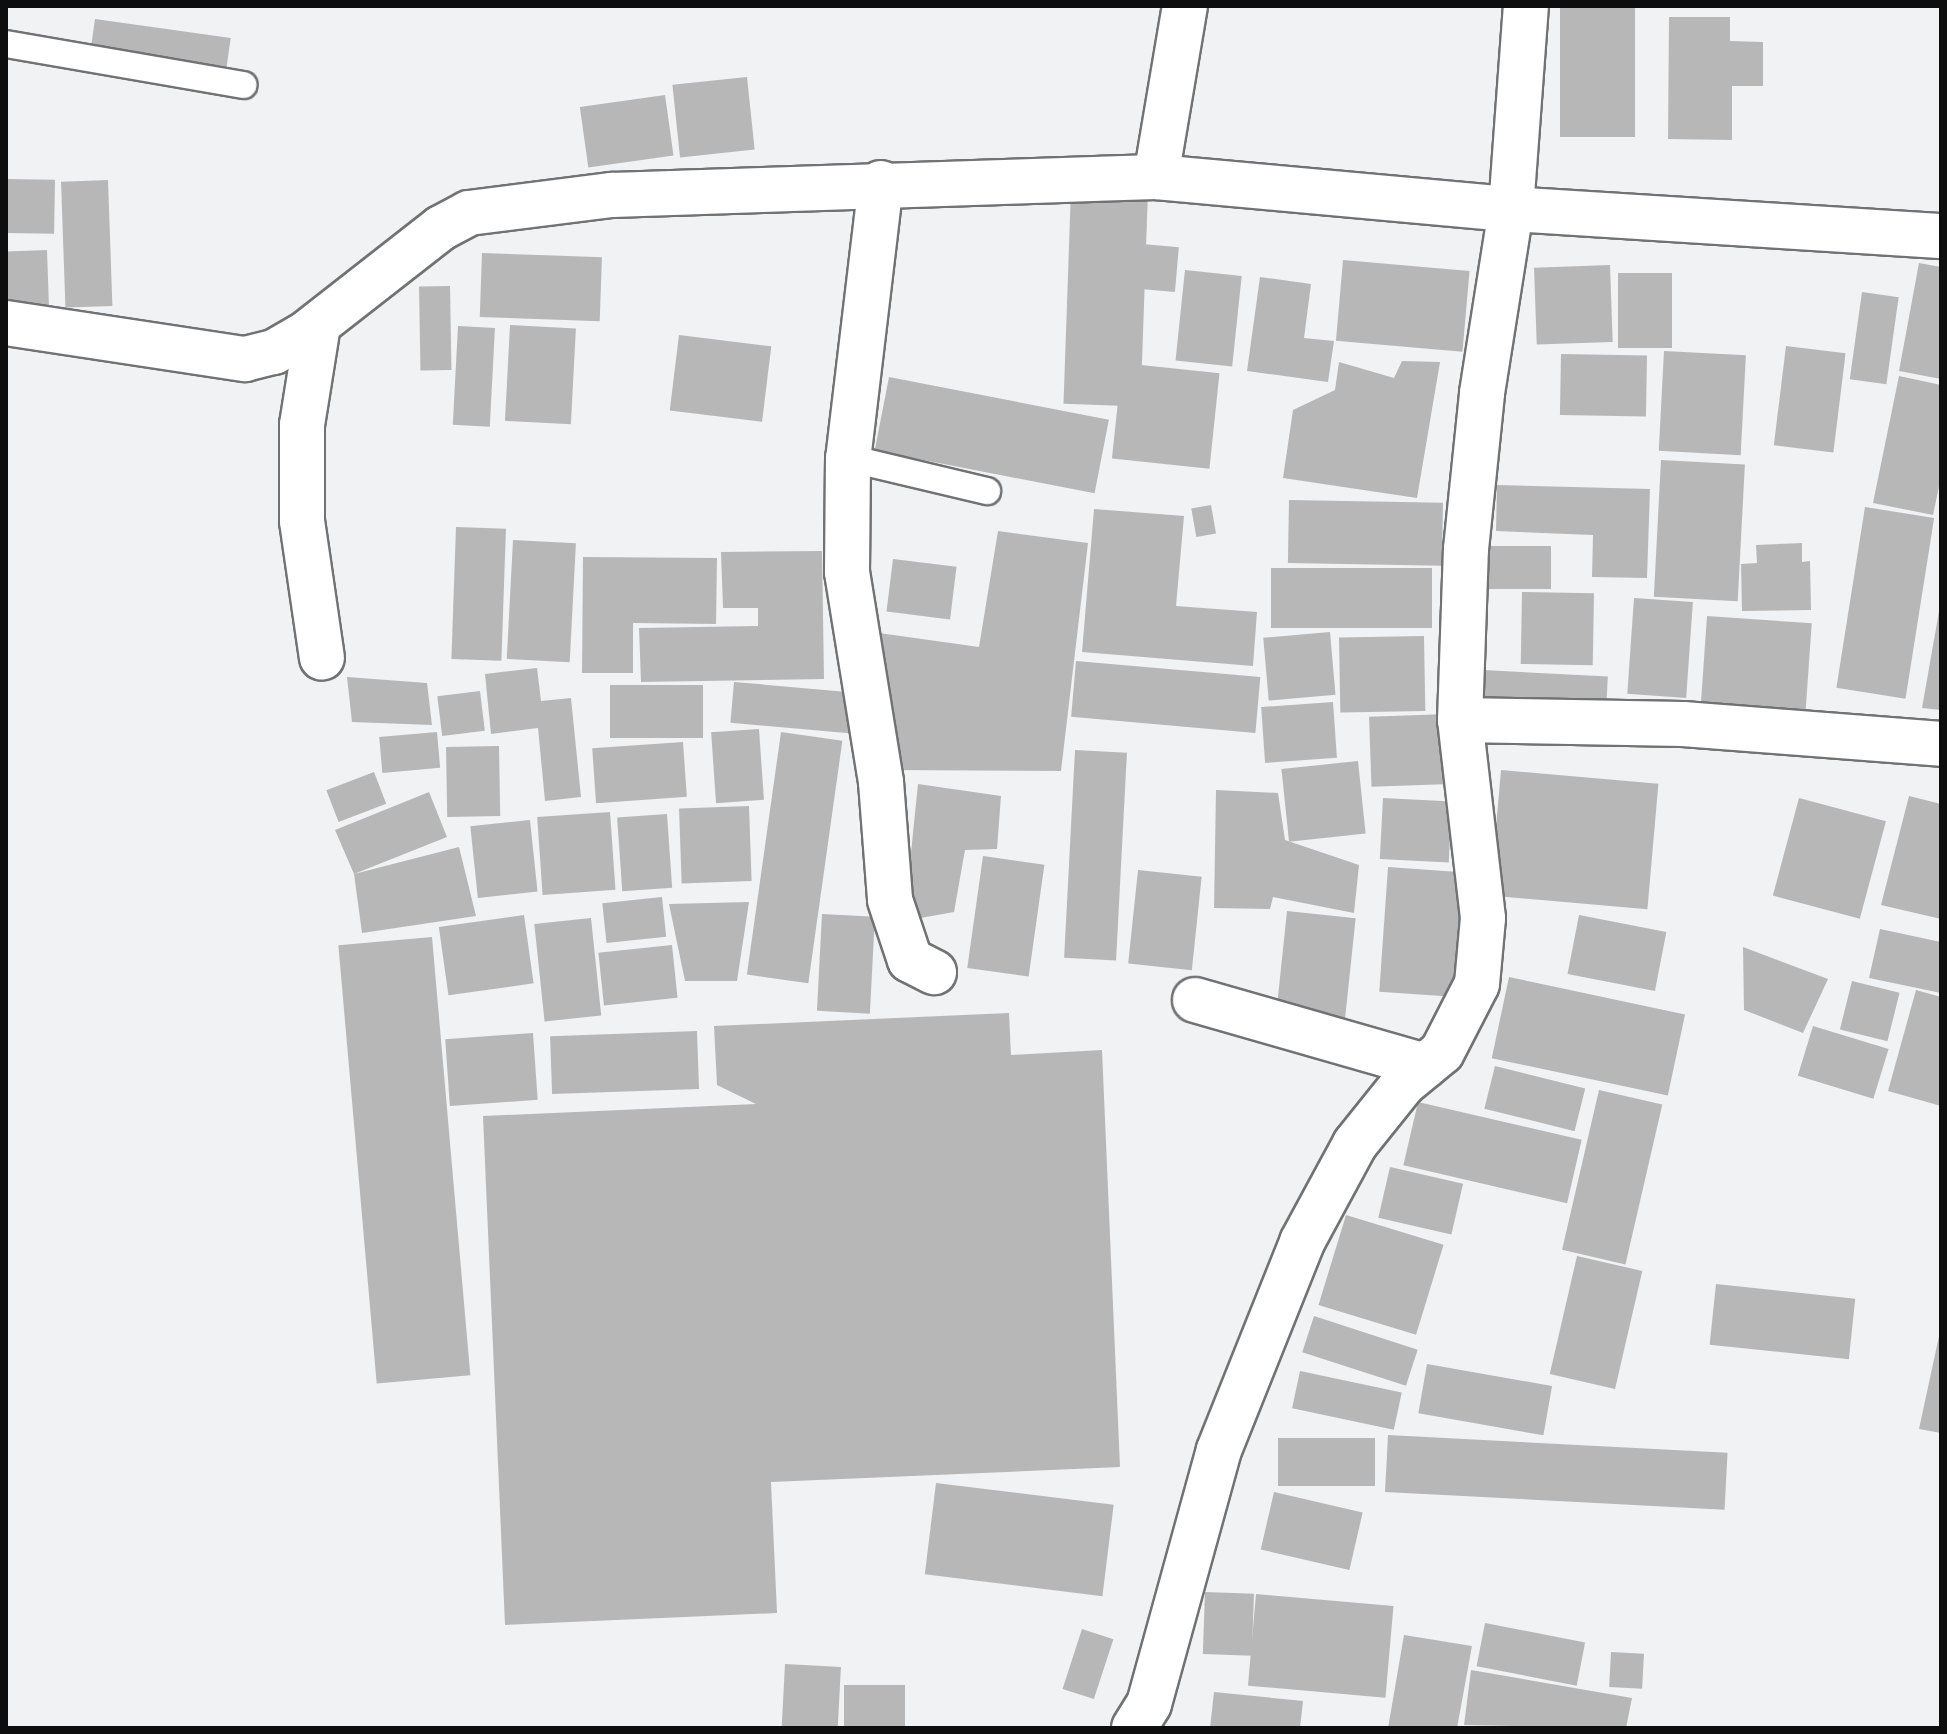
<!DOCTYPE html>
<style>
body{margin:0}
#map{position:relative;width:1947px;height:1734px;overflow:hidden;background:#f0f2f3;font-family:"Noto Serif",serif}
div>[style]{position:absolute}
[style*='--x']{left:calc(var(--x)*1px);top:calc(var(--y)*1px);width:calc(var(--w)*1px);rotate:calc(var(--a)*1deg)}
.building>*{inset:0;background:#b8b7b8;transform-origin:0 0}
.roads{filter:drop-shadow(2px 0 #717274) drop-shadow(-2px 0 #717274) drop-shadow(0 2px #717274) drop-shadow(0 -2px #717274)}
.service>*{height:26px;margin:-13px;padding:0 13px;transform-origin:13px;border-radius:13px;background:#fff}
.minor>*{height:44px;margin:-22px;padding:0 22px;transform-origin:22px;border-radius:22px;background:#fff}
span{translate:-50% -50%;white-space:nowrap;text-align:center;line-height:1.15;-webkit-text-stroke:6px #fff;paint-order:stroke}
.frame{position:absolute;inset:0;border:8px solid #0e0e0f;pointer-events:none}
</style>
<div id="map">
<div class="building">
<div style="left:1560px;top:6px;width:75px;height:131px"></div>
<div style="clip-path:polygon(1669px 17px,1730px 17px,1730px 41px,1763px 42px,1763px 86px,1732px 86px,1732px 140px,1668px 139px)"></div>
<div style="left:95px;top:19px;width:137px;height:36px;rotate:8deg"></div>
<div style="left:747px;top:77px;width:73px;height:75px;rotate:84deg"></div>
<div style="left:665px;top:95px;width:61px;height:86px;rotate:82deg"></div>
<div style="left:6px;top:179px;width:49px;height:54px;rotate:1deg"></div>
<div style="left:108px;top:180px;width:126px;height:47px;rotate:88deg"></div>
<div style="left:1071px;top:189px;width:77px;height:215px;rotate:2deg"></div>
<div style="left:1142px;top:244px;width:37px;height:45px;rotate:5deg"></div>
<div style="left:47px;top:250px;width:58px;height:41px;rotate:88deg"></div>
<div style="left:482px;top:253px;width:120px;height:64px;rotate:2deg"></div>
<div style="left:1343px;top:260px;width:127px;height:81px;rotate:5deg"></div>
<div style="clip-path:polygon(1919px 263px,1941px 267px,1941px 379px,1899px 371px)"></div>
<div style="left:1610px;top:265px;width:77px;height:76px;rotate:88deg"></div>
<div style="left:1185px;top:270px;width:57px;height:91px;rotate:6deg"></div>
<div style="left:1618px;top:273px;width:54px;height:75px"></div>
<div style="clip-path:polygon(1260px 277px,1311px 284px,1304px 338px,1334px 341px,1328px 382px,1247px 371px)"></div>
<div style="left:450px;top:286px;width:84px;height:31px;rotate:89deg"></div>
<div style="left:1862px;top:292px;width:37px;height:88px;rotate:8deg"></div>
<div style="left:510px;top:325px;width:66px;height:96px;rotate:3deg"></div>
<div style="left:458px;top:326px;width:37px;height:99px;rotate:3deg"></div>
<div style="left:679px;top:335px;width:93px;height:76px;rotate:7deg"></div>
<div style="left:1786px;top:346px;width:60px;height:100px;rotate:7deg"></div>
<div style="left:1664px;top:351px;width:82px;height:100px;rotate:3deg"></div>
<div style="left:1561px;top:354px;width:86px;height:61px;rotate:1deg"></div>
<div style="clip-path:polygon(1402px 361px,1440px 362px,1417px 498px,1283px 478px,1293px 410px,1335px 390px,1339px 362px,1394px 378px)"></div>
<div style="left:1122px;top:363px;width:98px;height:96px;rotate:6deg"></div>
<div style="clip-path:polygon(1899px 376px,1941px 385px,1941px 477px,1933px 515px,1873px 503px)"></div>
<div style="left:889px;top:377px;width:224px;height:75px;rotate:11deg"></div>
<div style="left:1661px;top:460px;width:84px;height:137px;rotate:3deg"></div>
<div style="clip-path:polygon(1497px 485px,1650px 489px,1647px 578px,1592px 577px,1593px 535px,1496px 531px)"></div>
<div style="left:1289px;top:500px;width:154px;height:63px;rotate:1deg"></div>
<div style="left:1211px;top:505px;width:29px;height:20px;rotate:80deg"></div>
<div style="left:1865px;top:507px;width:70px;height:183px;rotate:9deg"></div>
<div style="clip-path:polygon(1094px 509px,1184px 516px,1176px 606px,1257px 612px,1253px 666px,1082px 652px)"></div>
<div style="left:456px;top:527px;width:50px;height:132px;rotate:2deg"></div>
<div style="clip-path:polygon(998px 531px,1088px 543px,1061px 771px,891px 770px,872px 632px,979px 647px)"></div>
<div style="left:513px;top:540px;width:63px;height:119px;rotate:3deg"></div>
<div style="clip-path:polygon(1802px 543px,1802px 562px,1810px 561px,1811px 610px,1742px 611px,1741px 564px,1757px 563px,1756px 545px)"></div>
<div style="left:1551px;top:546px;width:43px;height:62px;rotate:90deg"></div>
<div style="clip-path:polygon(822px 551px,824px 679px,641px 682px,639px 628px,758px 626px,758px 608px,723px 608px,721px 552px)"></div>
<div style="clip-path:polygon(583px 557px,717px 558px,716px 624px,633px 623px,633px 673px,582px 673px)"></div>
<div style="left:893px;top:559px;width:64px;height:53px;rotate:7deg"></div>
<div style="left:1271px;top:568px;width:161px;height:60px"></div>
<div style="left:1522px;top:592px;width:72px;height:72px;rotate:1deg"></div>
<div style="left:1634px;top:598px;width:59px;height:96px;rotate:4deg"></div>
<div style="clip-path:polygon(1941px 600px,1941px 710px,1922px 708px)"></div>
<div style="left:1707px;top:616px;width:105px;height:88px;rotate:4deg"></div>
<div style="left:1330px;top:632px;width:63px;height:67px;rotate:85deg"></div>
<div style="left:1424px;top:636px;width:75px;height:85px;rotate:89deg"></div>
<div style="left:1076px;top:661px;width:185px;height:56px;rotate:5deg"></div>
<div style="clip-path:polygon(537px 668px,541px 701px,571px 698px,581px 797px,545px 801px,538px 728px,491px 734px,485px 674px)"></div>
<div style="left:1483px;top:670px;width:125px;height:41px;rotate:3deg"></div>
<div style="clip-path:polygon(347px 677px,427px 683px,432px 725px,352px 722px)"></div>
<div style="left:734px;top:682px;width:122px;height:41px;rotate:5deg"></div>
<div style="left:703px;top:685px;width:53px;height:93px;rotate:90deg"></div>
<div style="left:480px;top:691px;width:40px;height:43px;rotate:83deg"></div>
<div style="left:1333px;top:702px;width:56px;height:72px;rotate:86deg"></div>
<div style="left:1448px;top:714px;width:70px;height:79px;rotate:88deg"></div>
<div style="left:759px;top:729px;width:71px;height:48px;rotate:86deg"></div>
<div style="left:437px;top:732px;width:36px;height:58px;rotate:85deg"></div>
<div style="left:781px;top:732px;width:62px;height:245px;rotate:8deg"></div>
<div style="left:683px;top:742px;width:55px;height:91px;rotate:86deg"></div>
<div style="left:499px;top:746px;width:70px;height:53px;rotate:89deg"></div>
<div style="left:1075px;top:750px;width:52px;height:208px;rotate:3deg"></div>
<div style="left:1358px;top:761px;width:73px;height:77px;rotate:84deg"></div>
<div style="left:1501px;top:770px;width:158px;height:126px;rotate:5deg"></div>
<div style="left:374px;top:772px;width:34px;height:51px;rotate:69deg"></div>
<div style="clip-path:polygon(918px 784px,1001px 796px,997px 849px,965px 850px,954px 912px,904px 921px)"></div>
<div style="clip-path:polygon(1216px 790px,1278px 793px,1285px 840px,1359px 865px,1354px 913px,1273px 897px,1270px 909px,1214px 908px)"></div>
<div style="clip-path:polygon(429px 792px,447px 837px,354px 874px,459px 847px,476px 916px,362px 933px,354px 874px,335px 830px)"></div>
<div style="clip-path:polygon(1909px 796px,1941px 804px,1941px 919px,1881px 905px)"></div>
<div style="left:1383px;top:798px;width:69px;height:61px;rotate:3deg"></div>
<div style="left:1799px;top:798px;width:90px;height:101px;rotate:15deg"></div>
<div style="left:749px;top:806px;width:75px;height:70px;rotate:88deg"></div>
<div style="left:610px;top:812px;width:78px;height:73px;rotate:86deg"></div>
<div style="left:667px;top:814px;width:74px;height:50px;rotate:86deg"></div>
<div style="left:530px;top:820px;width:72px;height:60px;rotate:84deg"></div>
<div style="left:983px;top:856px;width:62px;height:113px;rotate:8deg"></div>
<div style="left:1388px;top:867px;width:81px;height:125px;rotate:4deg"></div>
<div style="left:1138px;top:870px;width:64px;height:94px;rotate:6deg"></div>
<div style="left:662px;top:897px;width:40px;height:60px;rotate:84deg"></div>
<div style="clip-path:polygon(749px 902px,737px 981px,685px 981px,669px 904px)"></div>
<div style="left:1287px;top:911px;width:69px;height:104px;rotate:6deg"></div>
<div style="left:822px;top:914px;width:53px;height:97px;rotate:3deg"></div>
<div style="left:524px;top:915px;width:69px;height:86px;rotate:82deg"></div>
<div style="left:1579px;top:915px;width:89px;height:60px;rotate:11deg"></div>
<div style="left:591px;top:918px;width:98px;height:57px;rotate:84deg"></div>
<div style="clip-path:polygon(1880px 929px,1941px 942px,1941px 993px,1869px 978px)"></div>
<div style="left:432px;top:937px;width:440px;height:94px;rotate:85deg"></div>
<div style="left:672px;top:945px;width:53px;height:74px;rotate:84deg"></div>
<div style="clip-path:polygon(1743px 947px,1828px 979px,1803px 1033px,1744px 1010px)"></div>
<div style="left:1509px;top:977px;width:180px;height:83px;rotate:12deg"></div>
<div style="left:1852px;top:981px;width:49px;height:50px;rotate:14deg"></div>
<div style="clip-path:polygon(1916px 990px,1941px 997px,1941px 1106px,1888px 1091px)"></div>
<div style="clip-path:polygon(1009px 1013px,1011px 1055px,1102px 1050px,1120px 1467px,771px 1482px,777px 1613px,505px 1625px,483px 1116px,756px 1104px,717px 1085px,714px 1026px)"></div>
<div style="left:1813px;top:1026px;width:79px;height:52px;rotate:17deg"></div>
<div style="left:697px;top:1031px;width:58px;height:147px;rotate:88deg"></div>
<div style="left:533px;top:1033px;width:67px;height:88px;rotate:86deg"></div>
<div style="left:1495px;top:1066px;width:93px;height:44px;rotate:14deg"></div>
<div style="left:1599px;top:1090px;width:65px;height:164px;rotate:13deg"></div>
<div style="left:1418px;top:1102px;width:168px;height:65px;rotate:13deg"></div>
<div style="left:1390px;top:1167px;width:75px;height:52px;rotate:13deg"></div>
<div style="left:1346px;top:1215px;width:102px;height:94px;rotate:17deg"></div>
<div style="left:1577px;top:1256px;width:67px;height:121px;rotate:13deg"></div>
<div style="left:1716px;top:1284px;width:140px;height:61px;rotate:6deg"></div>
<div style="left:1314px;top:1316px;width:109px;height:38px;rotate:18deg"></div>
<div style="clip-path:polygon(1941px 1327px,1941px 1433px,1919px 1429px)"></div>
<div style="left:1427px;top:1364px;width:127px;height:50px;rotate:10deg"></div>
<div style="left:1300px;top:1371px;width:104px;height:38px;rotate:12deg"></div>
<div style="left:1388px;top:1435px;width:340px;height:57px;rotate:3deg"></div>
<div style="left:1375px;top:1438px;width:48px;height:97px;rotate:90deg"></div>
<div style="left:936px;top:1483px;width:179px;height:92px;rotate:7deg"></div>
<div style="left:1274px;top:1492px;width:91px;height:59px;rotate:13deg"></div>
<div style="left:1205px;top:1592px;width:49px;height:62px;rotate:2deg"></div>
<div style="left:1256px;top:1594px;width:138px;height:92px;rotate:5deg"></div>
<div style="left:1485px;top:1623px;width:102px;height:44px;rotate:11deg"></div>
<div style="left:1082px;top:1629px;width:33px;height:63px;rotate:18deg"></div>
<div style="clip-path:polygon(1404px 1635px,1472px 1646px,1457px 1728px,1388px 1728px)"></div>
<div style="left:1611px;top:1652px;width:33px;height:35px;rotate:3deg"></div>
<div style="left:785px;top:1664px;width:56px;height:64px;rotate:3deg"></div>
<div style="clip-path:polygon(1471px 1670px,1632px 1698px,1626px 1728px,1464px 1725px)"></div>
<div style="left:844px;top:1685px;width:61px;height:43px"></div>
<div style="clip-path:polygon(1214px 1692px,1303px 1701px,1300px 1728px,1210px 1728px)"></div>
</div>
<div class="roads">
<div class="service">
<div style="--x:6;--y:44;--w:241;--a:9.8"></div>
<div style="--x:848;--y:458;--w:143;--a:13.4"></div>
</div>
<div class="minor">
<div style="--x:1156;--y:177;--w:173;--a:-80.4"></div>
<div style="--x:881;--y:183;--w:277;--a:96.8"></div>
<div style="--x:848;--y:458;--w:114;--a:90.5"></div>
<div style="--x:847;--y:572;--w:213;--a:80.8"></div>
<div style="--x:881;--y:782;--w:118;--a:85.6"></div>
<div style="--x:890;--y:900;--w:63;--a:71.6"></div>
<div style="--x:910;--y:960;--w:27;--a:27"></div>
<div style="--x:6;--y:323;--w:242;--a:8.6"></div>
<div style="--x:245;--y:359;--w:30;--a:-14"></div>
<div style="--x:274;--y:352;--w:34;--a:-30"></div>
<div style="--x:304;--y:335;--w:174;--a:-38"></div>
<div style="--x:441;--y:228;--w:32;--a:-28"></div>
<div style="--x:469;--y:213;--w:144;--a:-7.2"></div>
<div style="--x:612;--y:195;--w:544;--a:-1.9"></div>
<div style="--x:1156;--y:177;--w:356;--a:5.2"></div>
<div style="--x:1511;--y:209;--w:431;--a:3.6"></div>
<div style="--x:318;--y:325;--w:101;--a:99.1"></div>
<div style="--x:302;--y:425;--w:96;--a:90"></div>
<div style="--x:302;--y:521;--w:138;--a:81.7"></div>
<div style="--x:1460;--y:720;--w:223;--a:1"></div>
<div style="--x:1683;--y:724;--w:259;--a:4.4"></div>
<div style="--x:1195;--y:1000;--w:239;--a:16"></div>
<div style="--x:1134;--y:1728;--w:28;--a:-58"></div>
<div style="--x:1149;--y:1704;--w:263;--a:-74.6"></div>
<div style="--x:1219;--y:1450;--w:224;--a:-68.2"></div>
<div style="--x:1302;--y:1242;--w:111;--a:-61.6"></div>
<div style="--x:1355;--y:1144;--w:77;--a:-51.3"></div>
<div style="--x:1403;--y:1084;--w:50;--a:-39.4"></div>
<div style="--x:1442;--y:1052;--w:76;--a:-62.8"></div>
<div style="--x:1477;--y:984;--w:66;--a:-84.8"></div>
<div style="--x:1483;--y:918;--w:199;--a:-96.6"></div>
<div style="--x:1460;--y:720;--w:171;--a:-88"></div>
<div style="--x:1466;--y:549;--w:157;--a:-84.1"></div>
<div style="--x:1482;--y:393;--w:186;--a:-81"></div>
<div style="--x:1511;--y:209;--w:204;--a:-85.8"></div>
</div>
</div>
<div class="frame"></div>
</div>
